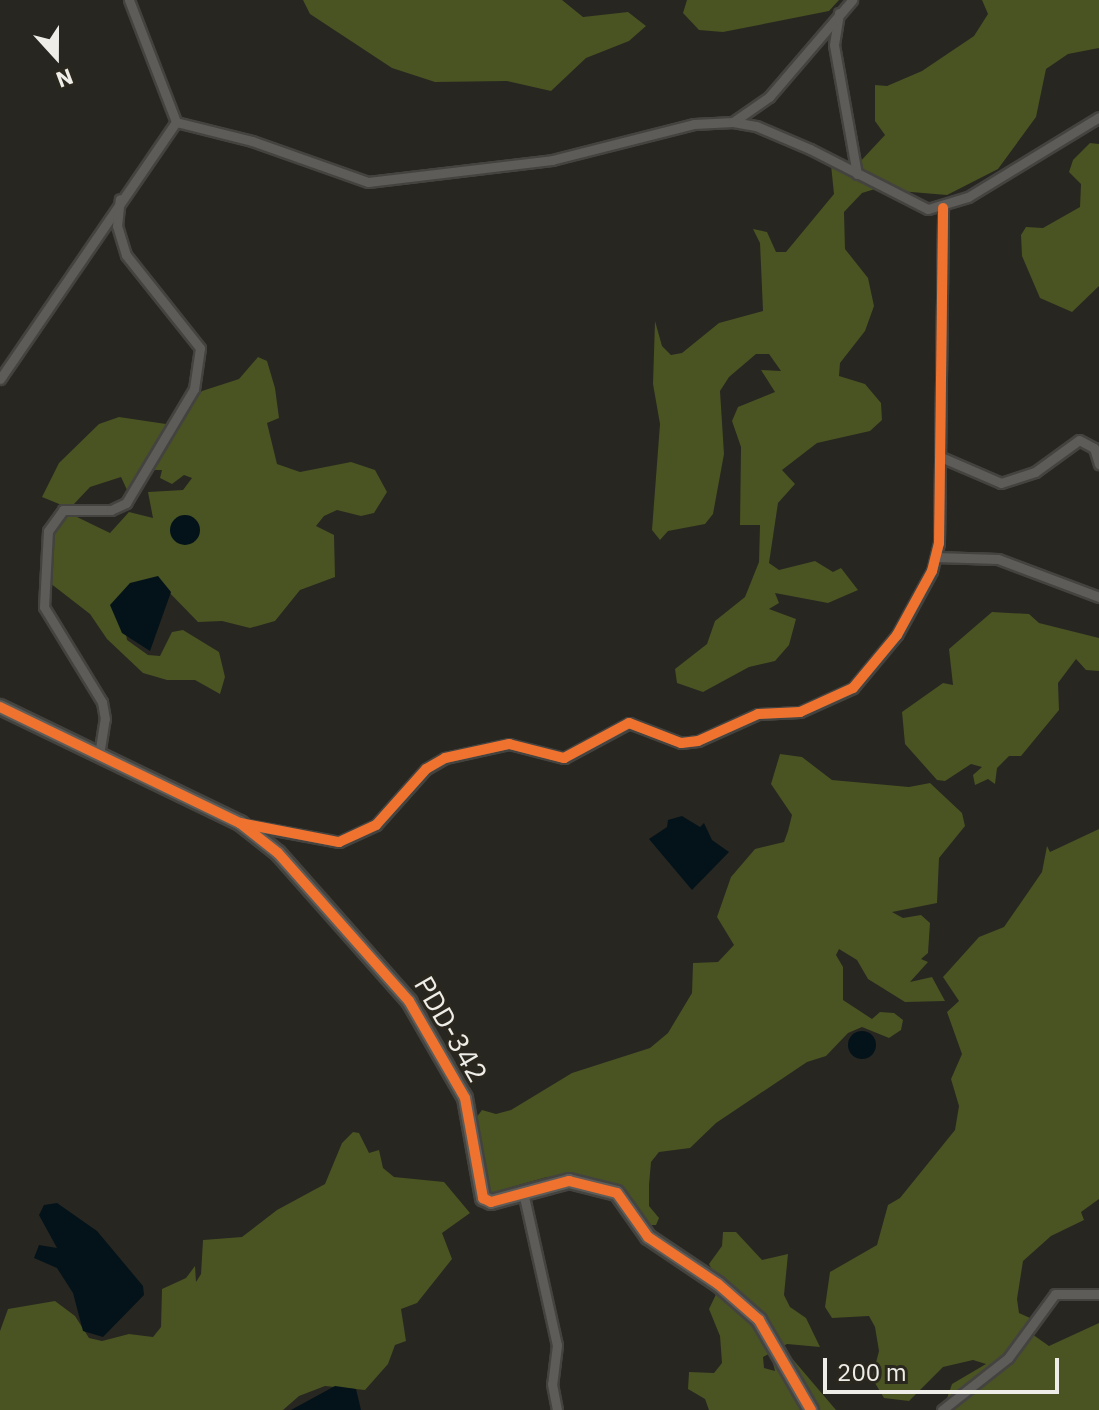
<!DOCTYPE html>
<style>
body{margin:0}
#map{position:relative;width:1099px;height:1410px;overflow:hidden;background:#272621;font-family:"IBM Plex Sans",sans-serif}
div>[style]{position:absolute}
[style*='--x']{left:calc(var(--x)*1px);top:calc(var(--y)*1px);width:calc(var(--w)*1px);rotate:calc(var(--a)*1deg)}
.forest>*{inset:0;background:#4a5322}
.water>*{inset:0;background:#04131a}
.round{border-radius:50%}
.roads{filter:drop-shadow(2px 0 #44433f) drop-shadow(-2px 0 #44433f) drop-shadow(0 2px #44433f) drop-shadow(0 -2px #44433f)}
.street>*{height:9px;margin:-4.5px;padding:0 4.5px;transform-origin:4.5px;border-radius:4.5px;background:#5d5c58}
.secondary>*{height:14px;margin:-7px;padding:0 7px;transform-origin:7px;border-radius:7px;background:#5d5c58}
.cycleway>*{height:10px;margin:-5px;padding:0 5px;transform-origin:5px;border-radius:5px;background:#ef722f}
span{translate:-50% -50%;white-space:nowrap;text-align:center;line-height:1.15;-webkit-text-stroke:6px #2a271e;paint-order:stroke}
.street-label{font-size:28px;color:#eeede7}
.north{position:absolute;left:16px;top:16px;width:80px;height:80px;-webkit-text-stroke:6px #2a271e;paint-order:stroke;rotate:159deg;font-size:22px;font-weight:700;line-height:32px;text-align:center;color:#eeede7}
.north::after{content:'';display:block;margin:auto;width:28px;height:36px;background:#eeede7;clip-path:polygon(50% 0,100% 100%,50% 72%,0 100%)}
.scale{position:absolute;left:823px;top:1358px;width:236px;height:36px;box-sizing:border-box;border:4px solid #eeede7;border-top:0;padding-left:10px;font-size:24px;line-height:28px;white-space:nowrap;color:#eeede7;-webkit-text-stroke:6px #2a271e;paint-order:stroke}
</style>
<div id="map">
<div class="forest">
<div style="clip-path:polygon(303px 0,562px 0,583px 17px,628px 12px,646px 26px,629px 41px,586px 58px,551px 91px,507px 81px,435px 82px,392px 68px,310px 14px)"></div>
<div style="clip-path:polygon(687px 0,839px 0,829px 11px,723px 32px,699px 30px,683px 13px)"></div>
<div style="clip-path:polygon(982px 0,1099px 0,1099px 48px,1068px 54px,1046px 69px,1036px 117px,998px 169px,947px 195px,875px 189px,862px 193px,844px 212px,845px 249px,868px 278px,874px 306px,865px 331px,840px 363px,839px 376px,865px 384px,881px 403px,882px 420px,870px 431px,817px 443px,782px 470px,795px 484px,778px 503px,769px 563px,779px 570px,815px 561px,833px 572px,841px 568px,858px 590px,828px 603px,775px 593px,779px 603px,769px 609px,796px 619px,789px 645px,775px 661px,749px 667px,703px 692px,677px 683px,675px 669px,707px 644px,715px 621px,745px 597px,759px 562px,760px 525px,740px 525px,741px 447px,732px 421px,738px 407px,775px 392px,761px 370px,781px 371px,769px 354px,756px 354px,729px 377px,720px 391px,724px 454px,713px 514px,705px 524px,668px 531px,660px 540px,652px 530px,660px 424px,653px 384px,655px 321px,662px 346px,671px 355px,682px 353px,719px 323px,763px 311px,760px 243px,753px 229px,767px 232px,776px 252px,786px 252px,834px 194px,831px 165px,857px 165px,885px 135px,875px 121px,875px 85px,887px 86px,922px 71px,974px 36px,988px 14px)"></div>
<div style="clip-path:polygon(1090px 143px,1099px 144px,1099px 286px,1072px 312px,1040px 298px,1022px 256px,1021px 235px,1026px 227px,1043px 228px,1080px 207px,1081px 184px,1069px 172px,1073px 160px)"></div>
<div style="clip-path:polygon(evenodd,258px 357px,267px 361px,275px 388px,279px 418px,267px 423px,277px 464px,300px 472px,351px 462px,375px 470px,387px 492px,374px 513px,361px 516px,337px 510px,324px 516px,316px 526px,334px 535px,335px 577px,300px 590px,275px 621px,250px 628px,222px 621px,198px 622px,162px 585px,123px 614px,127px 640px,148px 655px,160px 656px,172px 632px,183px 630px,219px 652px,225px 677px,220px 694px,195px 680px,167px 680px,143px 673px,107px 639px,90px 614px,50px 583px,51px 527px,64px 506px,42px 497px,59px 463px,99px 424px,119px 417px,166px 424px,202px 391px,239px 379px,258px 357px,154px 470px,162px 470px,160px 478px,172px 484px,184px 475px,192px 478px,183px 490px,148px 492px,153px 518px,129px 512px,110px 533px,77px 517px,73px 505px,90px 487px,121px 477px,127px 490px,154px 470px)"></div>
<div style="clip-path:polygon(992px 612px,1029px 614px,1039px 623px,1099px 638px,1099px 671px,1086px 670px,1076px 659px,1058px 683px,1059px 710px,1021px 756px,1009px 756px,997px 768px,995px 784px,988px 779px,975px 785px,973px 775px,982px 767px,971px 764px,945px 781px,937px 780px,905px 744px,902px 712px,943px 683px,953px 685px,949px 649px)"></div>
<div style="clip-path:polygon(780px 754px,802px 757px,832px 780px,909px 787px,930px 783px,962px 813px,965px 826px,939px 858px,937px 903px,892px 912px,903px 918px,921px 915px,930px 923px,928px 953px,921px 959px,928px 962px,910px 982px,932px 977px,945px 1001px,905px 1002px,868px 979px,857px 960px,839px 949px,836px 955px,843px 967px,843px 1000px,872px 1019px,880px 1012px,894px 1013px,903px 1020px,901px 1030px,889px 1038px,862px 1027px,848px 1033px,826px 1056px,807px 1062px,716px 1123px,690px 1148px,659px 1152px,651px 1162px,649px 1185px,649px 1206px,659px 1218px,656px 1225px,648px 1225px,633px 1201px,612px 1185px,578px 1175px,547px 1177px,487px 1194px,481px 1185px,476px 1118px,482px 1110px,496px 1114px,511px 1110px,572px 1073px,650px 1048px,668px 1033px,692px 993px,693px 963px,718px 962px,734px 945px,717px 917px,731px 877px,755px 849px,784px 842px,788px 831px,792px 815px,771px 784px)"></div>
<div style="clip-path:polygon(1099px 829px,1099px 1199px,1081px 1212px,1084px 1220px,1051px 1236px,1023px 1261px,1017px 1299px,1019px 1313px,1030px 1318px,1023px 1344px,1032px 1334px,1049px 1346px,1099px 1323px,1099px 1410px,943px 1410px,952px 1384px,986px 1364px,973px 1360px,943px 1367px,909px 1401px,884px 1398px,872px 1378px,879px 1351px,875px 1327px,869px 1316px,832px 1318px,825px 1307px,830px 1272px,877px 1245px,888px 1205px,900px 1198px,955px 1130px,959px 1106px,951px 1079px,962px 1054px,947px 1012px,959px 1001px,943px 977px,979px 937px,1004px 927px,1042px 872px,1047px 846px,1050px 852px)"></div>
<div style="clip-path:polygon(353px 1132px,359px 1133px,369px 1153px,379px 1150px,383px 1168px,394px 1177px,444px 1182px,470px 1213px,442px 1233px,452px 1259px,417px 1303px,401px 1309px,406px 1341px,395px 1345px,388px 1364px,365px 1390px,325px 1386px,299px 1396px,283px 1410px,0 1410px,0 1331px,8px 1309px,55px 1301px,75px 1316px,89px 1338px,102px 1341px,129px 1334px,153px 1337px,161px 1327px,162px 1289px,186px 1278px,195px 1266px,196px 1282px,201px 1274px,203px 1240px,242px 1237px,277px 1210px,325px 1184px,342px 1143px)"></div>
<div style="clip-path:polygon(723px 1232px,736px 1232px,762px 1260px,788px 1254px,784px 1295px,790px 1307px,806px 1318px,820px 1347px,787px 1344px,763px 1357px,764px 1368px,775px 1371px,772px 1359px,790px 1356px,836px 1410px,709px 1410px,705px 1399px,688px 1389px,689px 1372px,714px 1373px,722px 1363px,720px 1336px,709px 1309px,720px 1286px,709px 1264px,722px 1246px)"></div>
</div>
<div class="water">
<div class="round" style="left:170px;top:515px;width:30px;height:30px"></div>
<div style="clip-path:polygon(158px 576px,171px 592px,150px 651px,122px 633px,110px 605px,130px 583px)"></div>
<div style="clip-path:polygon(682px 816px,700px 827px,704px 823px,712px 840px,729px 852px,692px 890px,649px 839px,667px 827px,668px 820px)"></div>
<div class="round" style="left:848px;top:1031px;width:28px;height:28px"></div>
<div style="clip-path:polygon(57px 1203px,97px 1231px,143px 1286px,144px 1295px,103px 1337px,83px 1331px,73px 1293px,57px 1268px,34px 1258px,39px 1245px,57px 1248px,39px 1215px,44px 1205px)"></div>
<div style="clip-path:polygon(335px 1386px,356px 1389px,361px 1410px,291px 1410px)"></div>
</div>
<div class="roads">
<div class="street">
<div style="--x:129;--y:0;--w:131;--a:68.9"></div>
<div style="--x:839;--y:13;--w:32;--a:99"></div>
<div style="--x:834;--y:45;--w:131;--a:79.9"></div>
<div style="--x:176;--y:122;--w:78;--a:14"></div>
<div style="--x:252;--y:141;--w:123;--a:19.5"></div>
<div style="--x:368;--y:182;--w:185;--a:-6.8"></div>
<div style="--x:552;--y:160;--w:146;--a:-14.2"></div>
<div style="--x:694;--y:124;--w:39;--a:-3"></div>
<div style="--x:733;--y:122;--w:23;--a:10"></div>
<div style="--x:756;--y:126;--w:59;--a:23.1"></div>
<div style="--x:810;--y:149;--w:132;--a:27"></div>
<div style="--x:928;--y:209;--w:42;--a:-16.7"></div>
<div style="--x:968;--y:197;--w:153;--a:-31.4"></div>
<div style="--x:733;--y:122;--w:44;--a:-34.8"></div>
<div style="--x:769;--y:97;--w:128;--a:-49.4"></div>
<div style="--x:0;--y:379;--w:311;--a:-55.6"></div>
<div style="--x:943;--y:458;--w:63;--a:23.3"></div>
<div style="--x:1001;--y:483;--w:36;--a:-18"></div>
<div style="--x:1035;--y:472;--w:54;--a:-36"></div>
<div style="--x:1079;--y:440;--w:17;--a:28"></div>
<div style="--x:1094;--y:448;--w:17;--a:73"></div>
<div style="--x:936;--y:557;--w:62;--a:1.8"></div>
<div style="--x:998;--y:559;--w:108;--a:20.6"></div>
<div style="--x:99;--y:755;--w:36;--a:-81"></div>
<div style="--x:105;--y:719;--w:17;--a:-100"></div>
<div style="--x:102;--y:702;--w:111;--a:-121.4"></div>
<div style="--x:44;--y:607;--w:76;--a:-87"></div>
<div style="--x:48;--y:531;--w:26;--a:-54"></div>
<div style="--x:63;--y:510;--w:48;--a:0"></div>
<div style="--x:111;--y:510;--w:17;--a:-25"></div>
<div style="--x:126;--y:503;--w:133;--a:-59.2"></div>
<div style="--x:194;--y:389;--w:41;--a:-81.7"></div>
<div style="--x:200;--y:348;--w:119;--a:-128.5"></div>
<div style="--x:126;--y:255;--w:30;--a:-107"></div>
<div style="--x:117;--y:226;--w:27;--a:-84"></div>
<div style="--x:242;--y:824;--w:99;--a:10.5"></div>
<div style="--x:339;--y:842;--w:41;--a:-24.7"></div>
<div style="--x:376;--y:825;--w:75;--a:-48.2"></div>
<div style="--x:426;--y:769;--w:22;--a:-30"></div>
<div style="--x:445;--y:758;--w:66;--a:-12.3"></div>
<div style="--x:509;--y:744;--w:57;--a:14.3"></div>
<div style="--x:564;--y:758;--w:74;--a:-28.3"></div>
<div style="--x:629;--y:723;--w:56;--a:21"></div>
<div style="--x:681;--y:743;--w:17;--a:-7"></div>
<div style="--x:698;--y:741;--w:66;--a:-24.2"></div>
<div style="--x:758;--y:714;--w:42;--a:-2.7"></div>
<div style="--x:800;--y:712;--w:58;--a:-24.4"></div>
<div style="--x:853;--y:688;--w:69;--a:-50.3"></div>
<div style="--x:897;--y:635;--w:73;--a:-61.3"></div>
<div style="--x:932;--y:571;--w:29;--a:-76"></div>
<div style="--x:939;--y:543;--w:335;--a:-89.3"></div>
<div style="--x:523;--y:1192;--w:157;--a:77.5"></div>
<div style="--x:557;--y:1345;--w:39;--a:97"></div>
<div style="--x:552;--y:1384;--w:26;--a:79"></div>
<div style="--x:942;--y:1410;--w:84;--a:-38.2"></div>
<div style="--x:1008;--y:1358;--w:79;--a:-53.7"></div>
<div style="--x:1055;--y:1294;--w:44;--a:0"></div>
</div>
<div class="secondary">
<div style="--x:0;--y:707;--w:267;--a:25.8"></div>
<div style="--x:240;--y:823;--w:48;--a:38.3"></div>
<div style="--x:278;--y:853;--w:198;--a:48.5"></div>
<div style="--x:409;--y:1001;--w:112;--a:60"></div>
<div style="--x:465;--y:1098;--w:102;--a:79.8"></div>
<div style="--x:483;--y:1198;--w:9;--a:27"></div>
<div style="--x:491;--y:1202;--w:81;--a:-15.1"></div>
<div style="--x:569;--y:1181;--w:49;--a:14"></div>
<div style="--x:617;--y:1193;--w:54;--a:54.8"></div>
<div style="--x:648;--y:1237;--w:84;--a:33.9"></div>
<div style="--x:718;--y:1284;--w:55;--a:41.3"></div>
<div style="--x:759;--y:1320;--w:104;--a:60"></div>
</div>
</div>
<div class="cycleway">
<div style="--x:0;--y:707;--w:267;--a:25.8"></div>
<div style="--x:240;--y:823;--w:48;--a:38.3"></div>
<div style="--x:278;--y:853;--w:198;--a:48.5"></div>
<div style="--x:409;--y:1001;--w:112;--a:60"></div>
<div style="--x:465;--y:1098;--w:102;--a:79.8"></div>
<div style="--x:483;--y:1198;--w:9;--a:27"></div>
<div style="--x:491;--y:1202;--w:81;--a:-15.1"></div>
<div style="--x:569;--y:1181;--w:49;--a:14"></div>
<div style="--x:617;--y:1193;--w:54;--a:54.8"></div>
<div style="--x:648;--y:1237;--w:84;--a:33.9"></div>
<div style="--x:718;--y:1284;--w:55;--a:41.3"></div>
<div style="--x:759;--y:1320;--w:104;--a:60"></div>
<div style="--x:240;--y:823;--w:101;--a:10.9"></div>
<div style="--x:339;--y:842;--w:41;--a:-24.7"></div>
<div style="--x:376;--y:825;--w:75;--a:-48.2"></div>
<div style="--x:426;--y:769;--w:22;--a:-30"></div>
<div style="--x:445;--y:758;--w:66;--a:-12.3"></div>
<div style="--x:509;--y:744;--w:57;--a:14.3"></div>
<div style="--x:564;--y:758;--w:74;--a:-28.3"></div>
<div style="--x:629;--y:723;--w:56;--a:21"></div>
<div style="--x:681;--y:743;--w:17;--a:-7"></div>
<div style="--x:698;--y:741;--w:66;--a:-24.2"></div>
<div style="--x:758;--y:714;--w:42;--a:-2.7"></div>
<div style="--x:800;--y:712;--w:58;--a:-24.4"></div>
<div style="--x:853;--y:688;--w:69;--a:-50.3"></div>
<div style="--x:897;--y:635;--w:73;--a:-61.3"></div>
<div style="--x:932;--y:571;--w:29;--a:-76"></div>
<div style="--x:939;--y:543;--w:335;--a:-89.3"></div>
</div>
<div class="street-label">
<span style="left:451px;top:1029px;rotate:60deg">PDD-342</span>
</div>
<div class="north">N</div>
<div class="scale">200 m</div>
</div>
